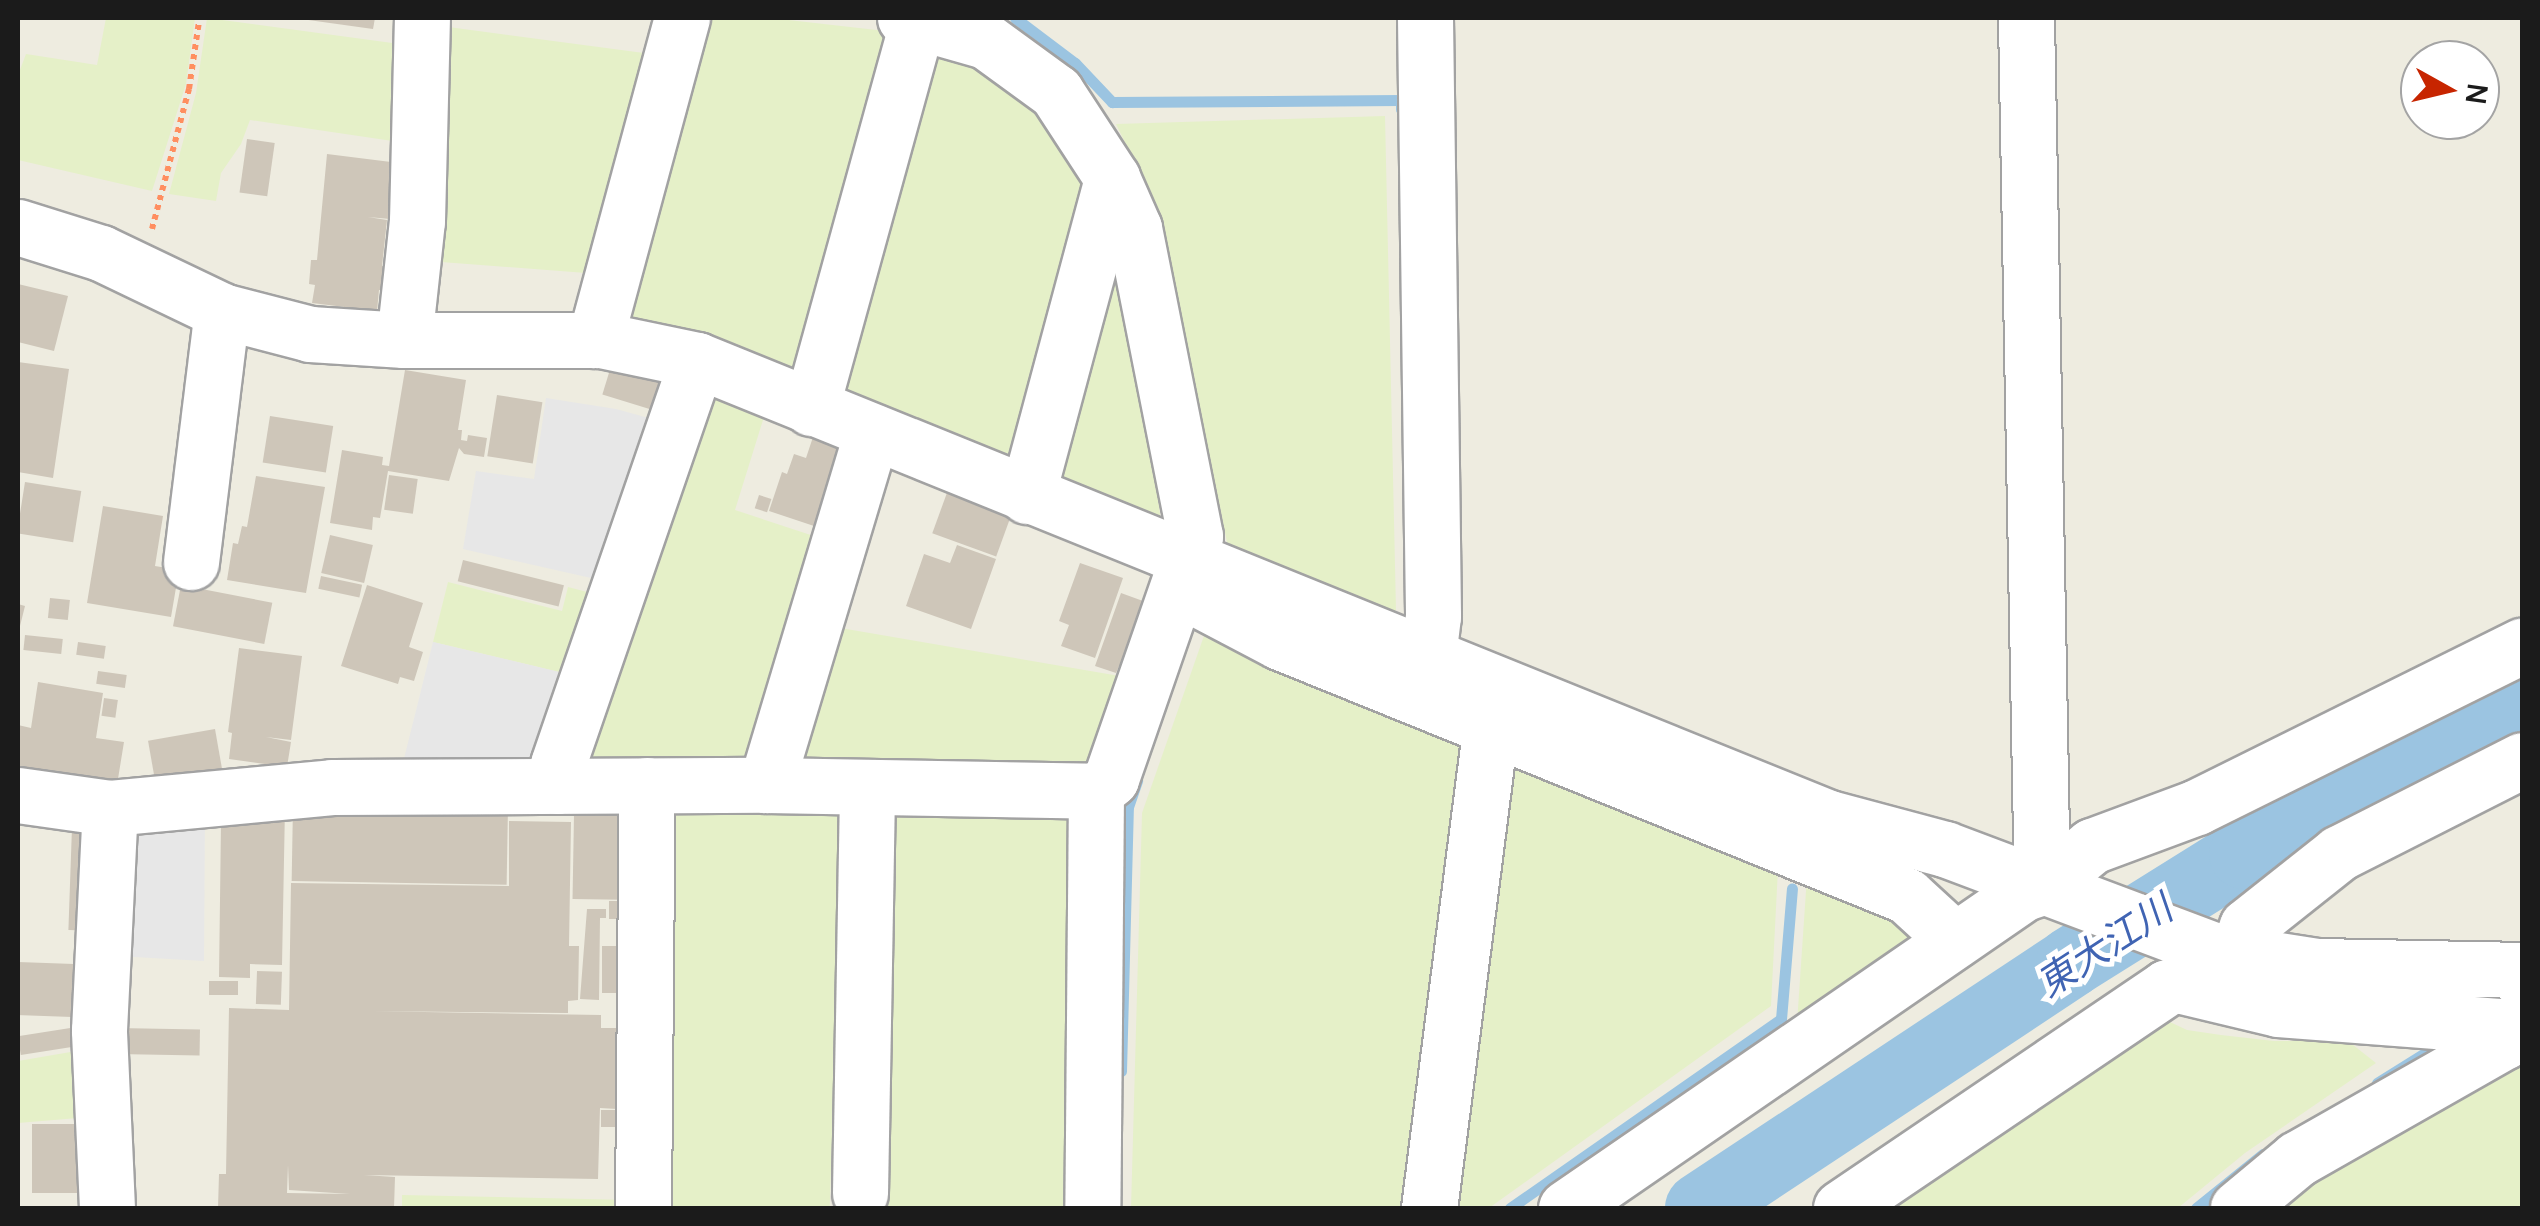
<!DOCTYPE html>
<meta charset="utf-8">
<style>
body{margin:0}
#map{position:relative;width:2540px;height:1226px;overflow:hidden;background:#eeece0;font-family:Manrope,"Noto Sans JP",sans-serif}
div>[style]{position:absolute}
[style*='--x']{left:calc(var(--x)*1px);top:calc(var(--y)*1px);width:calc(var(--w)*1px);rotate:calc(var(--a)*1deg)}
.farmland>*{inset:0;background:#e5f0c8;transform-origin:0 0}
.parking>*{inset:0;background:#e7e7e7}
.stream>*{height:11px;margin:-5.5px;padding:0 5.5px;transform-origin:5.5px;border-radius:5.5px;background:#9bc4e1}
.river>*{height:70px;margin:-35px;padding:0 35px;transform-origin:35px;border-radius:35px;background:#9bc4e1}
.building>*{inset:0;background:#cec6b9;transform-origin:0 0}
.path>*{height:6px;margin-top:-3px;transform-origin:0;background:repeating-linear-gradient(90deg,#ff8e60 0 5px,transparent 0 10px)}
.roads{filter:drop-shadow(2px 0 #a2a2a2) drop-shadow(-2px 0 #a2a2a2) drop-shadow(0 2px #a2a2a2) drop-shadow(0 -2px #a2a2a2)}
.minor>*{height:55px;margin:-27.5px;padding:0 27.5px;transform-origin:27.5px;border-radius:27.5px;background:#fff}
span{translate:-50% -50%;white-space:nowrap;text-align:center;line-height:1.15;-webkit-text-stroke:10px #fff;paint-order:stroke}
.water-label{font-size:38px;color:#4064b3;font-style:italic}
.frame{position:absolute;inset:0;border:20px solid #1b1b1b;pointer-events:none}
.north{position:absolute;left:2400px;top:40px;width:100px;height:100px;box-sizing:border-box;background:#fff;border:2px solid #a4a4a4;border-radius:50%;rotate:98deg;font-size:28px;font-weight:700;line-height:40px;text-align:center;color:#1b1b1b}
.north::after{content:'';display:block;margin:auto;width:35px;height:45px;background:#c72500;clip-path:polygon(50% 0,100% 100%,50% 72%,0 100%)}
</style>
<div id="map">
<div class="farmland">
<div style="clip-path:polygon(106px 18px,195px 18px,186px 84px,152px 191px,18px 160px,18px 75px,26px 54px,97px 65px)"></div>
<div style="clip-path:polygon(207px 18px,407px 45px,406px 143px,250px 120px,241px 144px,221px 173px,216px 201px,169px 194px,196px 93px)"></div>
<div style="clip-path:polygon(693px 18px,771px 18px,903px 33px,791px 380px,622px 327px)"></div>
<div style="clip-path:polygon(441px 26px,659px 55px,599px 274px,428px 261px)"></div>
<div style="clip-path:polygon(925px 39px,979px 63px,1046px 114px,1099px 183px,1020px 467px,832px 385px)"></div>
<div style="clip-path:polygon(1385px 116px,1396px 610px,1383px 621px,1231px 562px,1161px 217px,1116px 124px)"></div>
<div style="clip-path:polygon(1115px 242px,1144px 384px,1161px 522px,1053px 487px)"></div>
<div style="clip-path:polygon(697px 390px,768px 404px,735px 510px,829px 541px,740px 776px,584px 773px)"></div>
<div style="clip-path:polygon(448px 582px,562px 611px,568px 587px,602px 596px,576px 676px,433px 642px)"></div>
<div style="clip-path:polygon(829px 626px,1137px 679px,1106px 765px,796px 770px)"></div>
<div style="clip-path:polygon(1206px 630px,1466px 746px,1406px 1208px,1131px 1208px,1142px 813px)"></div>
<div style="clip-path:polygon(1499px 762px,1778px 869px,1771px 1006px,1489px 1208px,1441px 1208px)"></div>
<div style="left:669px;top:795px;width:175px;height:413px;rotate:2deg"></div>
<div style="left:890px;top:805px;width:186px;height:403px;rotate:1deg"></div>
<div style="clip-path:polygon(1807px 876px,1884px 908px,1918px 934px,1797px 1023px)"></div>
<div style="clip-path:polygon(2155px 1015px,2187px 1030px,2221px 1035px,2274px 1041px,2348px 1041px,2376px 1063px,2245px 1153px,2178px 1208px,1875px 1208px)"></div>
<div style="clip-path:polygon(88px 1049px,90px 1117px,18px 1123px,18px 1061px)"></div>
<div style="clip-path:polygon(2505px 1064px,2522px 1064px,2522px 1208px,2272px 1208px,2357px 1150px)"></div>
<div style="clip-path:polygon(402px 1195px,630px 1200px,630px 1208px,402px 1208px)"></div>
</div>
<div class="parking">
<div style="clip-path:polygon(546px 398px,616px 409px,656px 420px,600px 580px,463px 549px,476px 471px,534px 479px)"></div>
<div style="clip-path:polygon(433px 642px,576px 676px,549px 759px,401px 771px)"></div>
<div style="clip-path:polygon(205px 808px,204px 961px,117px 956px,122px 835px)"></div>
</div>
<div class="stream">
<div style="--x:1015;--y:18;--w:75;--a:36.9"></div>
<div style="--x:1075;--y:63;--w:54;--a:46.5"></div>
<div style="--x:1112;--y:102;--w:289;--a:-0.4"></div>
<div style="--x:1401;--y:100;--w:9;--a:90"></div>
<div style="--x:1121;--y:1071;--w:264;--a:-88.5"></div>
<div style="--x:1128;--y:807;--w:28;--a:-71"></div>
<div style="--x:2377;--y:1083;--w:75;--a:-32"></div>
<div style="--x:1510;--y:1208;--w:330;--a:-34.9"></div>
<div style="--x:1781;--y:1019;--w:131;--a:-85.2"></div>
<div style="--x:2196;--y:1208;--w:86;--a:-38.9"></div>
</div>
<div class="river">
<div style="--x:1700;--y:1208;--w:445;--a:-33.5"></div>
<div style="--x:2071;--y:962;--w:204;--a:-32"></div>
<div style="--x:2244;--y:854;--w:314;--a:-27.9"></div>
</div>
<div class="building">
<div style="clip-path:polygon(294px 18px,375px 18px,373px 29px)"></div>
<div style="left:247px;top:139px;width:28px;height:54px;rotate:8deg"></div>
<div style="clip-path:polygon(327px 154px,391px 162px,389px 178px,395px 179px,390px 219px,368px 217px,387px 220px,382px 266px,391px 267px,388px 291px,379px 290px,377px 311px,312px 303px,315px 285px,309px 284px,311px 260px,317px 260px)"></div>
<div style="clip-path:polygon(18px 284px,68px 296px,54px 351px,18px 342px)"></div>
<div style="clip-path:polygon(18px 362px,69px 369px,53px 478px,18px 472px)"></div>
<div style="left:612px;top:363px;width:57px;height:33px;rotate:17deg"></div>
<div style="clip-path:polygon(405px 370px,466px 380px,458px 430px,462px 430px,461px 440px,467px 441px,468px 435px,487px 438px,484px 457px,464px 454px,459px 448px,449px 481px,388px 471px,380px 518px,373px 517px,372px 530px,330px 523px,342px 450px,383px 457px,382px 465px,389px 466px)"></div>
<div style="left:497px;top:395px;width:46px;height:62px;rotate:9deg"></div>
<div style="left:270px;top:416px;width:64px;height:47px;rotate:9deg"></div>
<div style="clip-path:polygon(815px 431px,845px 441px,823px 529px,769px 511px,782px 472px,787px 474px,794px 454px,806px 458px)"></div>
<div style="left:389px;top:475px;width:29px;height:35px;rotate:8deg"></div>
<div style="clip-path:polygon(256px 476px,325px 487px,306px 593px,227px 580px,233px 543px,238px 544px,242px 526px,247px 527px)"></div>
<div style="left:25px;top:482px;width:57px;height:52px;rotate:9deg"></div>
<div style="left:948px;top:490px;width:68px;height:46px;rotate:20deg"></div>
<div style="left:759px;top:495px;width:13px;height:14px;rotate:18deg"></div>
<div style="clip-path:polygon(103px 506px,163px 516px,155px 566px,179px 570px,171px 617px,87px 603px)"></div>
<div style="left:330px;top:535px;width:44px;height:39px;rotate:13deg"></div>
<div style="clip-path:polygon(957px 545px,996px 559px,971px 629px,906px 606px,924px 554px,950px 563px)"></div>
<div style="left:463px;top:560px;width:104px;height:22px;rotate:14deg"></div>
<div style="clip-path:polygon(1080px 563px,1123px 578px,1095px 658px,1061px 646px,1069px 625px,1059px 621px)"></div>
<div style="left:321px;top:576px;width:42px;height:13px;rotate:12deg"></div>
<div style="left:181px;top:585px;width:93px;height:42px;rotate:11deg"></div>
<div style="clip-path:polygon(367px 585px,423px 603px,409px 647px,423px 652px,414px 681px,400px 677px,398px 684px,341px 666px)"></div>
<div style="clip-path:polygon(1121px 593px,1154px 605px,1132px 670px,1119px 666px,1116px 673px,1095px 666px)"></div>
<div style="left:50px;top:598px;width:20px;height:20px;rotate:6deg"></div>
<div style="clip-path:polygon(18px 604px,25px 606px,19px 630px,18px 630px)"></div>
<div style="left:25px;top:635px;width:38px;height:15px;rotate:6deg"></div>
<div style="left:78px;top:642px;width:28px;height:13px;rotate:8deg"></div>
<div style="clip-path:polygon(239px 648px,302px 656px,291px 740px,266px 737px,291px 742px,287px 767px,229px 759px,232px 733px,228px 732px)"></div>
<div style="left:98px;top:671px;width:29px;height:13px;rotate:8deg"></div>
<div style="clip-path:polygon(38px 682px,103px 693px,96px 738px,124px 742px,117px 785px,18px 772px,18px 725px,31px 728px)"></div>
<div style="left:104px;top:698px;width:14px;height:18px;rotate:8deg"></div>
<div style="left:215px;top:729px;width:45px;height:68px;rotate:80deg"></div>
<div style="left:293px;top:804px;width:215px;height:77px;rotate:1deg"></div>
<div style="clip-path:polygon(269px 806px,285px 807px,282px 965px,250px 964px,250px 978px,219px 977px,221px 822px,269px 823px)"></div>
<div style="left:574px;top:814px;width:50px;height:85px;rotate:1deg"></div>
<div style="clip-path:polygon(evenodd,509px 821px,571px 822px,569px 946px,579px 946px,578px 1000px,568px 1001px,568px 1013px,366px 1011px,601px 1015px,601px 1028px,618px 1028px,617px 1109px,600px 1108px,598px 1179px,364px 1175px,395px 1177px,394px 1208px,218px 1208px,219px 1174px,226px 1174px,229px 1008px,289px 1010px,291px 883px,509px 886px,509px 821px,288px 1165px,289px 1190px,350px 1194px,287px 1193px,288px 1165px)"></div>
<div style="left:72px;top:827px;width:25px;height:103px;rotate:2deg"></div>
<div style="left:609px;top:901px;width:14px;height:18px"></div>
<div style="clip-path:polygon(587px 909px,606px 909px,606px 918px,600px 918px,599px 1000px,580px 999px)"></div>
<div style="left:602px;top:946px;width:26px;height:47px"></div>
<div style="left:18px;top:962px;width:70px;height:53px;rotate:2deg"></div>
<div style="left:257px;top:971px;width:25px;height:33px;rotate:2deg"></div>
<div style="left:209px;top:981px;width:29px;height:14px"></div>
<div style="left:83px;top:1026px;width:19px;height:66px;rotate:81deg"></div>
<div style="left:117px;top:1028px;width:83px;height:26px;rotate:1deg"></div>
<div style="left:601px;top:1110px;width:16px;height:17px"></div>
<div style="left:77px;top:1124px;width:69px;height:45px;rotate:90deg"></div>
</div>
<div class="path">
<div style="--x:152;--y:229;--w:145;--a:-75.2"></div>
<div style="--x:189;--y:89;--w:69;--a:-81.6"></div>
</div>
<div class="roads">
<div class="minor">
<div style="--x:905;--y:18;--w:84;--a:15.9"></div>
<div style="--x:986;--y:41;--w:87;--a:36.1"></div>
<div style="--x:1056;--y:92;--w:103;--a:56.9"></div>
<div style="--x:1112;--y:178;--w:55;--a:66.3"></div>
<div style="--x:1134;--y:228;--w:314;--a:78.8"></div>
<div style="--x:1195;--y:536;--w:257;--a:109.1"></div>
<div style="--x:1111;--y:779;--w:19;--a:141"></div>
<div style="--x:1096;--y:791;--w:417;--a:90.5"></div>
<div style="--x:1425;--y:18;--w:598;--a:89.23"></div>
<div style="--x:1433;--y:616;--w:41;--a:97"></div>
<div style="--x:2026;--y:18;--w:869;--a:88.95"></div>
<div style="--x:18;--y:227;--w:87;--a:17.4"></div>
<div style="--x:101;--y:253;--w:134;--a:25.6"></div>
<div style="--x:222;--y:311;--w:91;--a:14.6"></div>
<div style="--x:310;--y:334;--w:94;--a:3.7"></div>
<div style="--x:404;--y:340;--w:197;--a:0"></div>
<div style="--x:601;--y:340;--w:98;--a:11.8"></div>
<div style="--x:697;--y:360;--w:1221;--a:22.03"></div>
<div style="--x:1829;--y:818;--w:120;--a:15"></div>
<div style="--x:1945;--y:849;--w:287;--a:20.6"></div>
<div style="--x:2214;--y:950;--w:104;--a:8.8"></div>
<div style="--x:2317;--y:966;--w:205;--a:1.1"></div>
<div style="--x:404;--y:340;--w:120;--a:-83.8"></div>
<div style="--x:417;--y:221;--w:203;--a:-88.6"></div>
<div style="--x:595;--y:340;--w:334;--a:-74.9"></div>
<div style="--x:811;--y:408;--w:403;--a:-74.6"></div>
<div style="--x:1027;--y:496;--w:329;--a:-75"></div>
<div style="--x:191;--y:562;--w:253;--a:-83"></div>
<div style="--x:1198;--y:599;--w:93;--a:27.7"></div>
<div style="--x:1280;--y:642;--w:676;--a:22.05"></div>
<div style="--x:1907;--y:896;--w:65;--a:42.5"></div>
<div style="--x:766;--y:785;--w:369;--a:-73.3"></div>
<div style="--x:557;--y:786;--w:22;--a:-87"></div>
<div style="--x:558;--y:764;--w:427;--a:-71"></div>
<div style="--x:18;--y:795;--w:93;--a:8"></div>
<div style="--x:110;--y:808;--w:223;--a:-5.4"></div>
<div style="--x:332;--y:787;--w:434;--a:-0.3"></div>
<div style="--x:766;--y:785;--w:330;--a:1"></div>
<div style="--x:2236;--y:955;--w:31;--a:-69"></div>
<div style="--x:2247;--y:926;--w:117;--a:-38.4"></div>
<div style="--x:2339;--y:853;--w:205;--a:-26.9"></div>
<div style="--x:860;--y:1193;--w:404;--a:-89"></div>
<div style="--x:107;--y:1208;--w:178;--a:-92.6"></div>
<div style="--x:99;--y:1030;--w:222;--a:-87.2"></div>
<div style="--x:643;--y:1208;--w:423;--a:-89.5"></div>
<div style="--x:1429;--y:1208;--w:485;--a:-82.7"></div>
<div style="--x:1566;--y:1208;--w:556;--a:-34.52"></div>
<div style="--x:2024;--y:893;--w:19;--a:-18"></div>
<div style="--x:2042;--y:887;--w:65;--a:-39.4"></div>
<div style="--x:2092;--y:846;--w:112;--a:-20.4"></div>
<div style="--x:2197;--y:807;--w:363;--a:-26.4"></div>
<div style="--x:1841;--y:1208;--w:394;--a:-34.1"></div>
<div style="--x:2167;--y:987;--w:11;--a:-10"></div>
<div style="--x:2178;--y:985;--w:103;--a:13.5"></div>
<div style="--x:2278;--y:1009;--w:237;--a:4.4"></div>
<div style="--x:2238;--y:1208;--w:77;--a:-39.7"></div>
<div style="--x:2297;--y:1159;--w:239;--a:-29.6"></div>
<div style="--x:2505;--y:1041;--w:31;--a:-57"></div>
</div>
</div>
<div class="water-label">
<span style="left:2104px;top:945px;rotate:-33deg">東大江川</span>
</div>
<div class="frame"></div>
<div class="north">N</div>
</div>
